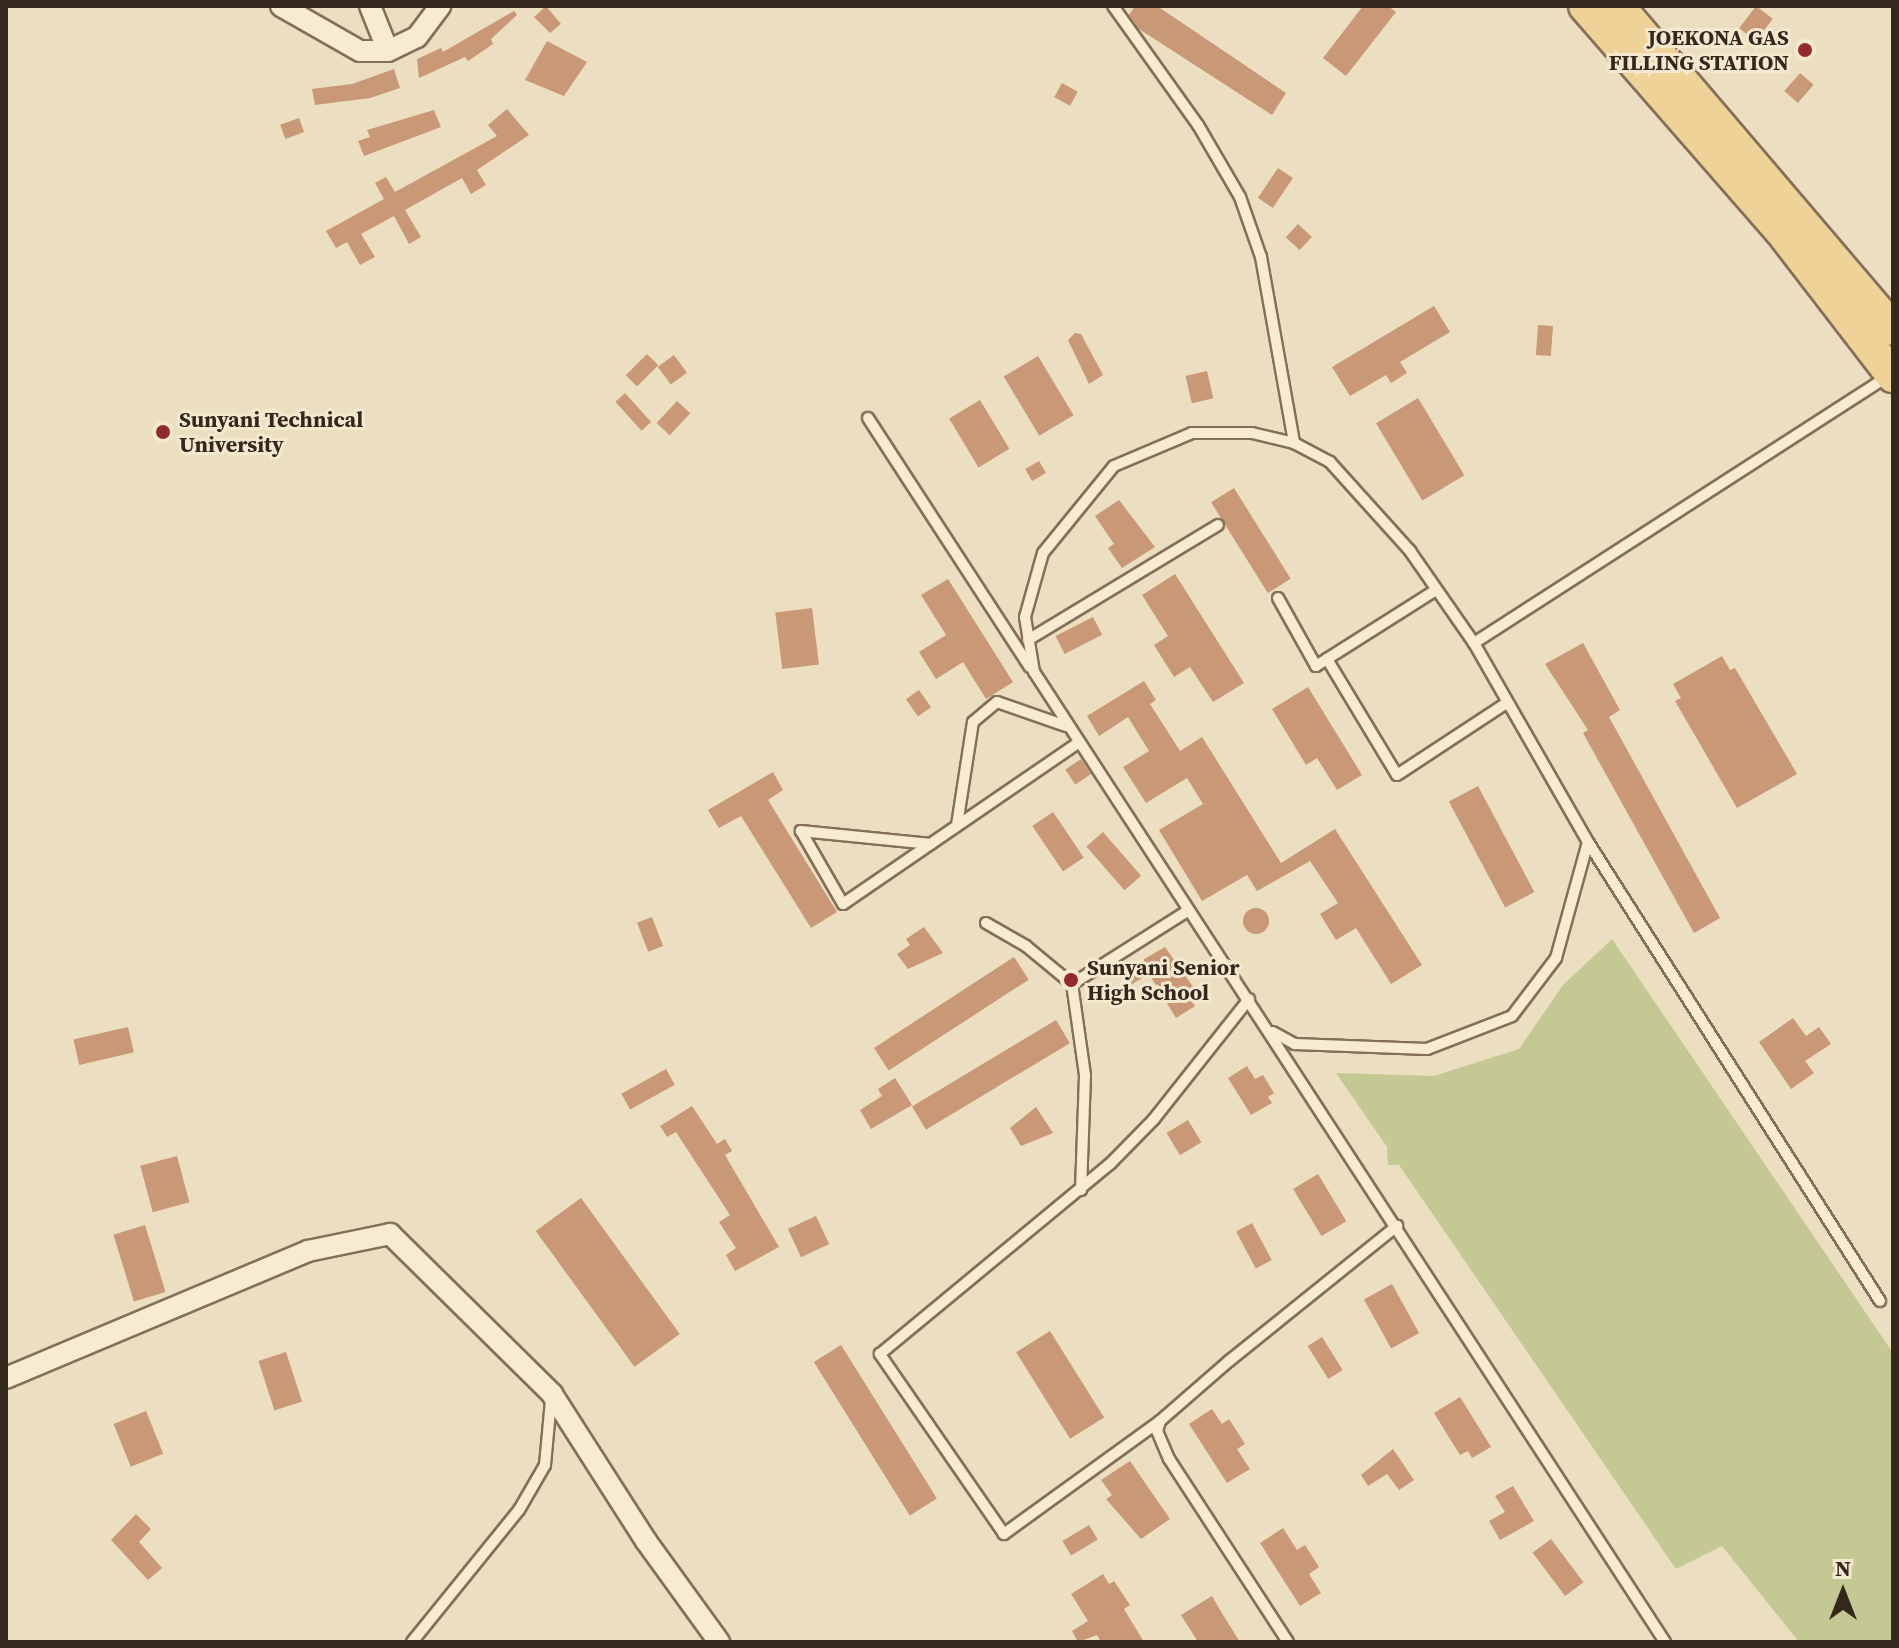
<!DOCTYPE html>
<style>
body{margin:0}
#map{position:relative;width:1899px;height:1648px;overflow:hidden;background:#ecdec0;font-family:"Source Serif 4",serif}
div>[style]{position:absolute}
[style*='--x']{left:calc(var(--x)*1px);top:calc(var(--y)*1px);width:calc(var(--w)*1px);rotate:calc(var(--a)*1deg)}
.green>*{inset:0;background:#c4c994}
.building>*{inset:0;background:#c99877;transform-origin:0 0}
.round{border-radius:50%}
.roads{filter:drop-shadow(2px 0 #846f59) drop-shadow(-2px 0 #846f59) drop-shadow(0 2px #846f59) drop-shadow(0 -2px #846f59)}
.lane>*{height:10px;margin:-5px;padding:0 5px;transform-origin:5px;border-radius:5px;background:#f7ecd2}
.street>*{height:20px;margin:-10px;padding:0 10px;transform-origin:10px;border-radius:10px;background:#f7ecd2}
.primary>*{height:32px;margin:-16px;padding:0 16px;transform-origin:16px;border-radius:16px;background:#efd298}
.dots>*{width:22px;height:22px;translate:-50% -50%;box-sizing:border-box;border:4px solid #f4e9cf;border-radius:50%}
span{translate:-50% -50%;white-space:nowrap;text-align:center;line-height:1.15;-webkit-text-stroke:6px #f4e9cf;paint-order:stroke}
.poi-label{font-size:22px;color:#34281d;font-weight:700}
.right{translate:-100% -50%;text-align:right}
.left{translate:0 -50%;text-align:left}
.frame{position:absolute;inset:0;border:8px solid #34281d;pointer-events:none}
.north{position:absolute;left:1803px;top:1552px;width:80px;height:80px;-webkit-text-stroke:6px #f4e9cf;paint-order:stroke;rotate:0deg;font-size:22px;font-weight:700;line-height:32px;text-align:center;color:#34281d}
.north::after{content:'';display:block;margin:auto;width:28px;height:36px;background:#34281d;clip-path:polygon(50% 0,100% 100%,50% 72%,0 100%)}
</style>
<div id="map">
<div class="green">
<div style="clip-path:polygon(1612px 939px,1893px 1353px,1893px 1642px,1799px 1642px,1722px 1546px,1676px 1569px,1399px 1165px,1388px 1165px,1387px 1147px,1336px 1073px,1434px 1076px,1519px 1049px,1563px 985px)"></div>
</div>
<div class="building">
<div style="clip-path:polygon(546px 6px,561px 24px,550px 33px,534px 17px)"></div>
<div style="clip-path:polygon(1135px 6px,1157px 6px,1286px 93px,1272px 115px,1139px 29px,1129px 15px)"></div>
<div style="clip-path:polygon(1363px 6px,1388px 6px,1396px 12px,1346px 76px,1323px 58px)"></div>
<div style="left:1756px;top:6px;width:21px;height:28px;rotate:37deg"></div>
<div style="clip-path:polygon(514px 11px,517px 15px,491px 39px,493px 44px,468px 61px,465px 57px,419px 78px,417px 59px,441px 48px,443px 52px)"></div>
<div style="clip-path:polygon(547px 41px,587px 62px,564px 96px,525px 80px)"></div>
<div style="clip-path:polygon(394px 69px,400px 88px,370px 98px,315px 105px,312px 89px,352px 84px)"></div>
<div style="left:1800px;top:73px;width:18px;height:24px;rotate:41deg"></div>
<div style="left:1062px;top:83px;width:18px;height:16px;rotate:29deg"></div>
<div style="clip-path:polygon(507px 109px,529px 135px,477px 170px,486px 185px,471px 194px,462px 178px,405px 210px,421px 237px,409px 244px,394px 216px,361px 234px,375px 257px,360px 265px,347px 242px,336px 248px,326px 231px,384px 199px,375px 183px,386px 177px,395px 192px,497px 136px,488px 125px)"></div>
<div style="clip-path:polygon(434px 110px,441px 127px,364px 156px,358px 141px,370px 137px,367px 130px)"></div>
<div style="left:299px;top:118px;width:15px;height:20px;rotate:70deg"></div>
<div style="left:1278px;top:168px;width:18px;height:36px;rotate:34deg"></div>
<div style="left:1298px;top:224px;width:19px;height:18px;rotate:43deg"></div>
<div style="clip-path:polygon(1434px 306px,1450px 332px,1400px 362px,1407px 373px,1391px 383px,1386px 375px,1350px 396px,1332px 367px)"></div>
<div style="left:1538px;top:325px;width:15px;height:30px;rotate:4deg"></div>
<div style="clip-path:polygon(1075px 333px,1081px 334px,1103px 375px,1089px 384px,1068px 340px)"></div>
<div style="left:647px;top:354px;width:16px;height:30px;rotate:45deg"></div>
<div style="left:674px;top:355px;width:22px;height:20px;rotate:54deg"></div>
<div style="left:1038px;top:356px;width:69px;height:40px;rotate:59deg"></div>
<div style="left:1207px;top:371px;width:28px;height:22px;rotate:77deg"></div>
<div style="left:625px;top:393px;width:39px;height:13px;rotate:48deg"></div>
<div style="left:1418px;top:398px;width:90px;height:49px;rotate:59deg"></div>
<div style="left:980px;top:400px;width:57px;height:36px;rotate:59deg"></div>
<div style="left:677px;top:401px;width:18px;height:30px;rotate:43deg"></div>
<div style="left:1039px;top:461px;width:14px;height:16px;rotate:60deg"></div>
<div style="left:1234px;top:488px;width:107px;height:27px;rotate:58deg"></div>
<div style="clip-path:polygon(1119px 500px,1155px 547px,1122px 568px,1108px 548px,1114px 544px,1095px 516px)"></div>
<div style="clip-path:polygon(1175px 574px,1244px 683px,1213px 702px,1190px 667px,1174px 677px,1154px 645px,1168px 636px,1142px 595px)"></div>
<div style="clip-path:polygon(948px 579px,1013px 682px,986px 699px,963px 662px,936px 679px,919px 652px,946px 635px,921px 595px)"></div>
<div style="left:812px;top:608px;width:57px;height:37px;rotate:83deg"></div>
<div style="left:1093px;top:617px;width:20px;height:42px;rotate:63deg"></div>
<div style="clip-path:polygon(1583px 643px,1620px 710px,1609px 717px,1720px 918px,1694px 933px,1583px 733px,1588px 730px,1545px 664px)"></div>
<div style="clip-path:polygon(1722px 656px,1730px 670px,1735px 668px,1797px 774px,1737px 808px,1675px 701px,1681px 698px,1673px 684px)"></div>
<div style="clip-path:polygon(1144px 681px,1156px 700px,1150px 704px,1180px 751px,1202px 737px,1281px 863px,1335px 829px,1422px 965px,1391px 984px,1356px 928px,1336px 940px,1320px 914px,1338px 903px,1310px 861px,1257px 891px,1247px 875px,1202px 901px,1159px 830px,1203px 804px,1187px 778px,1146px 803px,1123px 767px,1149px 751px,1128px 717px,1099px 736px,1087px 716px)"></div>
<div style="clip-path:polygon(1308px 687px,1362px 775px,1337px 790px,1317px 758px,1306px 765px,1272px 709px)"></div>
<div style="left:919px;top:690px;width:21px;height:16px;rotate:55deg"></div>
<div style="left:1081px;top:759px;width:18px;height:19px;rotate:56deg"></div>
<div style="clip-path:polygon(773px 772px,783px 790px,768px 800px,837px 912px,811px 928px,741px 816px,719px 828px,708px 810px)"></div>
<div style="left:1478px;top:786px;width:120px;height:33px;rotate:62deg"></div>
<div style="left:1053px;top:812px;width:55px;height:25px;rotate:56deg"></div>
<div style="left:1103px;top:832px;width:58px;height:22px;rotate:49deg"></div>
<div class="round" style="left:1243px;top:908px;width:26px;height:26px"></div>
<div style="left:652px;top:917px;width:31px;height:16px;rotate:69deg"></div>
<div style="clip-path:polygon(924px 927px,943px 953px,908px 969px,897px 954px,910px 945px,906px 939px)"></div>
<div style="clip-path:polygon(1165px 947px,1196px 991px,1188px 996px,1195px 1006px,1176px 1018px,1149px 974px,1129px 986px,1122px 972px)"></div>
<div style="left:1014px;top:957px;width:27px;height:167px;rotate:57deg"></div>
<div style="clip-path:polygon(1793px 1018px,1806px 1036px,1819px 1027px,1831px 1044px,1805px 1061px,1814px 1073px,1791px 1089px,1759px 1042px)"></div>
<div style="left:1056px;top:1020px;width:27px;height:168px;rotate:59deg"></div>
<div style="left:128px;top:1027px;width:26px;height:56px;rotate:77deg"></div>
<div style="clip-path:polygon(1247px 1066px,1255px 1079px,1263px 1075px,1274px 1093px,1268px 1097px,1272px 1103px,1251px 1115px,1228px 1078px)"></div>
<div style="left:666px;top:1069px;width:18px;height:51px;rotate:61deg"></div>
<div style="clip-path:polygon(895px 1078px,912px 1105px,871px 1129px,860px 1110px,882px 1096px,878px 1089px)"></div>
<div style="clip-path:polygon(692px 1106px,717px 1144px,725px 1139px,732px 1151px,725px 1155px,779px 1247px,735px 1271px,726px 1255px,736px 1248px,719px 1222px,730px 1215px,676px 1132px,667px 1137px,660px 1126px)"></div>
<div style="clip-path:polygon(1036px 1107px,1053px 1133px,1021px 1146px,1010px 1128px)"></div>
<div style="left:1188px;top:1120px;width:26px;height:25px;rotate:59deg"></div>
<div style="left:177px;top:1156px;width:48px;height:38px;rotate:75deg"></div>
<div style="left:1318px;top:1174px;width:55px;height:29px;rotate:59deg"></div>
<div style="left:581px;top:1198px;width:168px;height:56px;rotate:54deg"></div>
<div style="left:816px;top:1216px;width:31px;height:31px;rotate:65deg"></div>
<div style="left:1252px;top:1223px;width:42px;height:18px;rotate:62deg"></div>
<div style="left:145px;top:1225px;width:70px;height:33px;rotate:73deg"></div>
<div style="left:1392px;top:1284px;width:56px;height:32px;rotate:61deg"></div>
<div style="left:1050px;top:1331px;width:102px;height:40px;rotate:58deg"></div>
<div style="left:1322px;top:1337px;width:39px;height:17px;rotate:58deg"></div>
<div style="left:841px;top:1345px;width:181px;height:32px;rotate:58deg"></div>
<div style="left:286px;top:1352px;width:52px;height:29px;rotate:72deg"></div>
<div style="clip-path:polygon(1460px 1397px,1491px 1447px,1472px 1458px,1468px 1451px,1460px 1455px,1434px 1413px)"></div>
<div style="clip-path:polygon(1212px 1409px,1222px 1424px,1229px 1419px,1245px 1444px,1237px 1449px,1250px 1469px,1227px 1483px,1189px 1424px)"></div>
<div style="left:146px;top:1411px;width:46px;height:35px;rotate:68deg"></div>
<div style="clip-path:polygon(1393px 1449px,1414px 1480px,1399px 1490px,1387px 1474px,1368px 1486px,1361px 1475px)"></div>
<div style="clip-path:polygon(1130px 1461px,1170px 1519px,1141px 1539px,1106px 1499px,1112px 1495px,1101px 1480px)"></div>
<div style="clip-path:polygon(1513px 1486px,1534px 1521px,1500px 1540px,1489px 1521px,1505px 1512px,1495px 1496px)"></div>
<div style="clip-path:polygon(136px 1514px,151px 1529px,139px 1542px,162px 1568px,148px 1580px,111px 1540px)"></div>
<div style="left:1089px;top:1525px;width:17px;height:31px;rotate:59deg"></div>
<div style="clip-path:polygon(1283px 1528px,1297px 1550px,1305px 1545px,1319px 1567px,1309px 1574px,1321px 1593px,1300px 1606px,1260px 1543px)"></div>
<div style="left:1551px;top:1539px;width:54px;height:23px;rotate:53deg"></div>
<div style="clip-path:polygon(1103px 1574px,1109px 1584px,1114px 1581px,1130px 1605px,1124px 1609px,1144px 1642px,1101px 1642px,1097px 1635px,1078px 1642px,1072px 1631px,1088px 1621px,1071px 1594px)"></div>
<div style="clip-path:polygon(1212px 1596px,1223px 1615px,1240px 1642px,1198px 1642px,1181px 1615px)"></div>
</div>
<div class="roads">
<div class="lane">
<div style="--x:1113;--y:6;--w:146;--a:54.5"></div>
<div style="--x:1198;--y:125;--w:83;--a:59.7"></div>
<div style="--x:1240;--y:197;--w:64;--a:70.7"></div>
<div style="--x:1261;--y:257;--w:189;--a:79.9"></div>
<div style="--x:868;--y:418;--w:297;--a:57"></div>
<div style="--x:1436;--y:590;--w:129;--a:147.7"></div>
<div style="--x:1327;--y:659;--w:135;--a:58.9"></div>
<div style="--x:1397;--y:775;--w:129;--a:-33.3"></div>
<div style="--x:1278;--y:598;--w:78;--a:60.8"></div>
<div style="--x:1316;--y:666;--w:13;--a:-32"></div>
<div style="--x:1028;--y:640;--w:222;--a:-31.2"></div>
<div style="--x:1474;--y:643;--w:490;--a:-32.8"></div>
<div style="--x:957;--y:825;--w:104;--a:-81.2"></div>
<div style="--x:973;--y:722;--w:31;--a:-40"></div>
<div style="--x:997;--y:702;--w:73;--a:19.2"></div>
<div style="--x:931;--y:844;--w:131;--a:-174.3"></div>
<div style="--x:801;--y:831;--w:84;--a:60.1"></div>
<div style="--x:843;--y:904;--w:285;--a:-34.4"></div>
<div style="--x:986;--y:923;--w:46;--a:29.9"></div>
<div style="--x:1026;--y:946;--w:60;--a:39.6"></div>
<div style="--x:1273;--y:1032;--w:25;--a:29"></div>
<div style="--x:1295;--y:1044;--w:132;--a:2.2"></div>
<div style="--x:1427;--y:1049;--w:91;--a:-21.2"></div>
<div style="--x:1512;--y:1016;--w:73;--a:-52.8"></div>
<div style="--x:1556;--y:958;--w:120;--a:-74.6"></div>
<div style="--x:1081;--y:1190;--w:115;--a:-88"></div>
<div style="--x:1085;--y:1075;--w:92;--a:-98.1"></div>
<div style="--x:1072;--y:984;--w:138;--a:-32.3"></div>
<div style="--x:1160;--y:1421;--w:193;--a:144.1"></div>
<div style="--x:1004;--y:1534;--w:219;--a:-124.6"></div>
<div style="--x:880;--y:1354;--w:298;--a:-39.6"></div>
<div style="--x:1110;--y:1164;--w:63;--a:-45.6"></div>
<div style="--x:1154;--y:1119;--w:153;--a:-51.6"></div>
<div style="--x:412;--y:1642;--w:170;--a:-51"></div>
<div style="--x:519;--y:1510;--w:52;--a:-60"></div>
<div style="--x:545;--y:1465;--w:65;--a:-84.7"></div>
<div style="--x:1288;--y:1642;--w:218;--a:-123"></div>
<div style="--x:1169;--y:1459;--w:30;--a:-113"></div>
<div style="--x:1157;--y:1431;--w:10;--a:-73"></div>
<div style="--x:1160;--y:1421;--w:91;--a:-41"></div>
<div style="--x:1229;--y:1361;--w:216;--a:-38.8"></div>
<div style="--x:1665;--y:1642;--w:1157;--a:-123.04"></div>
<div style="--x:1034;--y:672;--w:56;--a:-99.3"></div>
<div style="--x:1025;--y:617;--w:66;--a:-74.3"></div>
<div style="--x:1043;--y:553;--w:112;--a:-50.8"></div>
<div style="--x:1114;--y:466;--w:85;--a:-22.9"></div>
<div style="--x:1192;--y:433;--w:60;--a:0"></div>
<div style="--x:1252;--y:433;--w:43;--a:13.4"></div>
<div style="--x:1294;--y:443;--w:41;--a:27.8"></div>
<div style="--x:1330;--y:462;--w:120;--a:48"></div>
<div style="--x:1410;--y:551;--w:112;--a:55.2"></div>
<div style="--x:1474;--y:643;--w:229;--a:60.2"></div>
<div style="--x:1588;--y:842;--w:544;--a:57.54"></div>
</div>
<div class="street">
<div style="--x:281;--y:6;--w:91;--a:29.7"></div>
<div style="--x:360;--y:51;--w:28;--a:0"></div>
<div style="--x:388;--y:51;--w:32;--a:-26"></div>
<div style="--x:417;--y:37;--w:39;--a:-53"></div>
<div style="--x:370;--y:6;--w:48;--a:68.2"></div>
<div style="--x:6;--y:1378;--w:328;--a:-22.8"></div>
<div style="--x:308;--y:1251;--w:84;--a:-11.7"></div>
<div style="--x:390;--y:1234;--w:228;--a:44.6"></div>
<div style="--x:552;--y:1394;--w:174;--a:57.4"></div>
<div style="--x:646;--y:1541;--w:125;--a:54.1"></div>
</div>
<div class="primary">
<div style="--x:1585;--y:6;--w:295;--a:48.9"></div>
<div style="--x:1779;--y:228;--w:187;--a:52.4"></div>
<div style="--x:1618;--y:6;--w:424;--a:49.6"></div>
</div>
</div>
<div class="dots">
<div style="left:1805px;top:50px;background:#912b2d"></div>
<div style="left:163px;top:432px;background:#912b2d"></div>
<div style="left:1071px;top:980px;background:#912b2d"></div>
</div>
<div class="poi-label">
<span class="right" style="left:1789px;top:50px">JOEKONA GAS<br>FILLING STATION</span>
<span class="left" style="left:179px;top:432px">Sunyani Technical<br>University</span>
<span class="left" style="left:1087px;top:980px">Sunyani Senior<br>High School</span>
</div>
<div class="frame"></div>
<div class="north">N</div>
</div>
